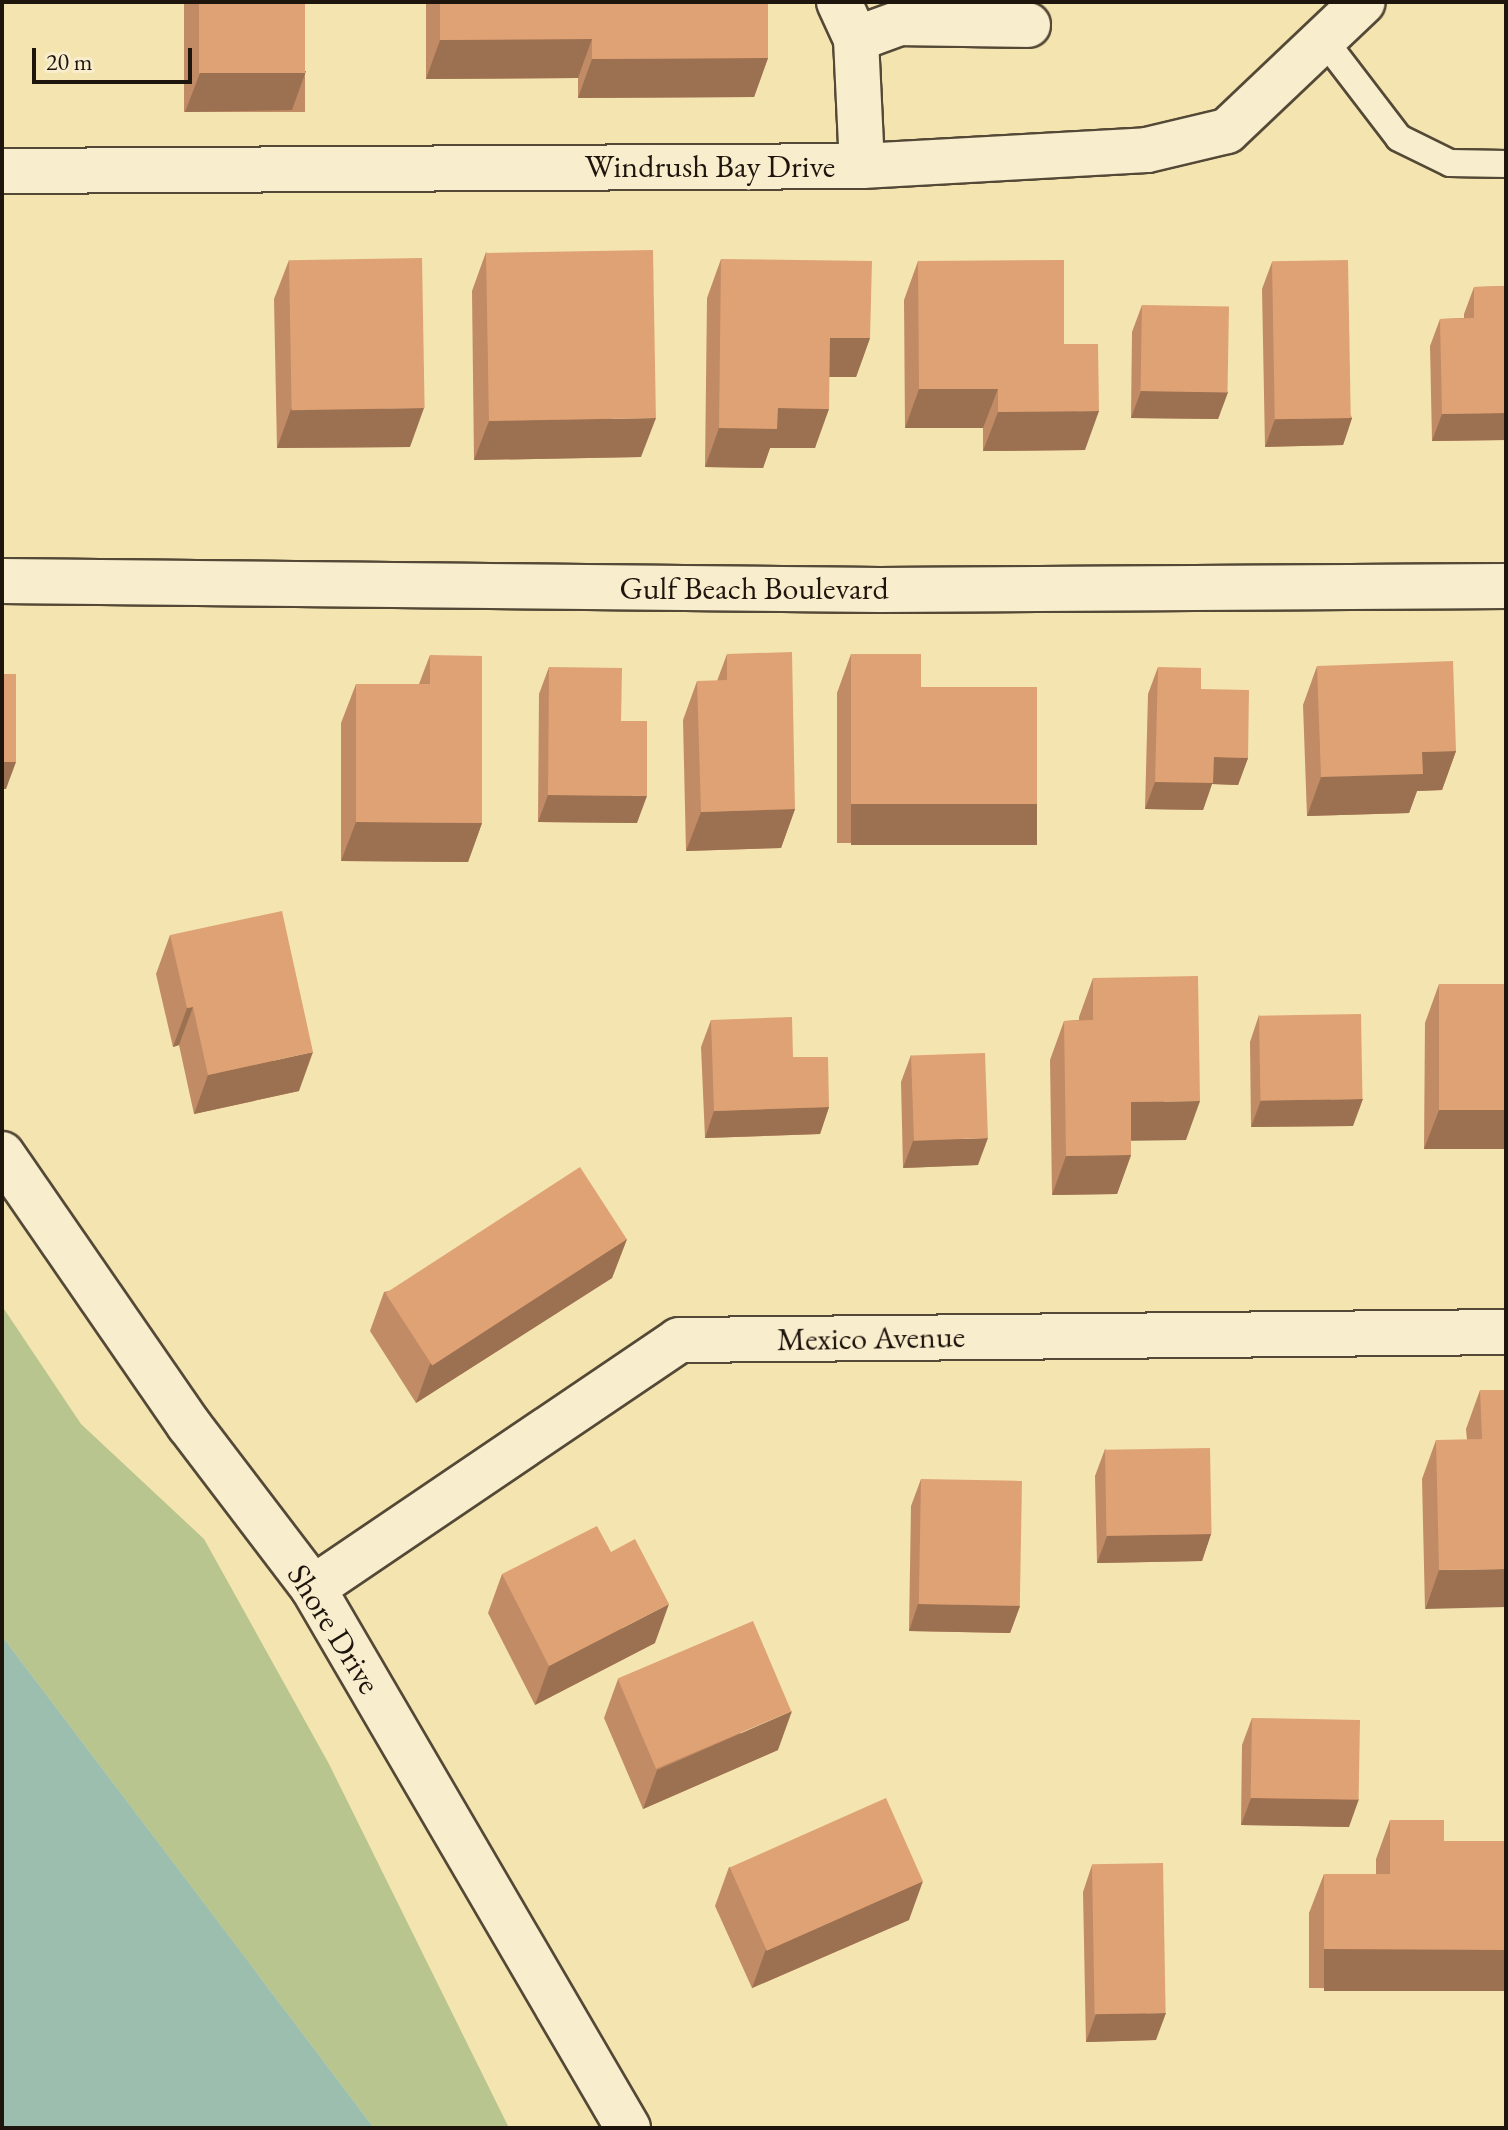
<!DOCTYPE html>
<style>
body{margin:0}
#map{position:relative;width:1508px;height:2130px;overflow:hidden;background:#f4e4b0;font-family:"EB Garamond",serif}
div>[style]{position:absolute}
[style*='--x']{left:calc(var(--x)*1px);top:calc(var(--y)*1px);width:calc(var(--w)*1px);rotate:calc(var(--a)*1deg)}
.green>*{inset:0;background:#b8c58e}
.water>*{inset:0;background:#9cbeaf}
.roads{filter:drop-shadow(2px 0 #544936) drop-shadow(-2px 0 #544936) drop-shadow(0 2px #544936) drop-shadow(0 -2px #544936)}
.service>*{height:26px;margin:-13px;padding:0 13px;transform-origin:13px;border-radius:13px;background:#f8edcc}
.minor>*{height:44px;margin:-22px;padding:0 22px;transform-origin:22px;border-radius:22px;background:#f8edcc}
.wall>*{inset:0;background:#c08b65;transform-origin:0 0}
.shaded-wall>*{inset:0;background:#9c7152;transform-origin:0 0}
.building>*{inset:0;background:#dfa275;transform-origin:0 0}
span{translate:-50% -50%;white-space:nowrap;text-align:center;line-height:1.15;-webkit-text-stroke:7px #f8edcc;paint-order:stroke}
.street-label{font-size:32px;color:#1e150d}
.frame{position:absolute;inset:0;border:4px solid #1e150d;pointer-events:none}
.scale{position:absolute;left:32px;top:48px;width:160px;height:36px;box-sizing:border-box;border:4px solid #1e150d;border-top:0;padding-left:10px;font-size:24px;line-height:28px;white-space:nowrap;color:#1e150d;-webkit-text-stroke:6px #f8edcc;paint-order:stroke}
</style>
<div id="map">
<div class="green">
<div style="clip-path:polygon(2px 1306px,81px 1424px,204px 1539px,329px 1764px,509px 2128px,374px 2128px,2px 1636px)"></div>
</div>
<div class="water">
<div style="clip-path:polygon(2px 1636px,207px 1907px,374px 2128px,2px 2128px)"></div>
</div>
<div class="roads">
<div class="service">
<div style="--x:1324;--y:40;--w:123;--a:52.6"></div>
<div style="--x:1399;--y:138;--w:57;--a:26.1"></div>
<div style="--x:1450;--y:163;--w:56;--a:1"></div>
</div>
<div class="minor">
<div style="--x:839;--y:2;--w:41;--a:65.3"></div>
<div style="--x:856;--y:39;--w:127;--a:87.3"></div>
<div style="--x:856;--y:39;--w:47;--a:-20"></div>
<div style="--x:900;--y:23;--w:128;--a:0.9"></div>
<div style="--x:2;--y:171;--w:860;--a:-0.33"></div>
<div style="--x:862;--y:166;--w:285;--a:-3.2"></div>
<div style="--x:1147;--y:150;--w:82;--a:-13.4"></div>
<div style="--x:1227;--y:131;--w:187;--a:-43.5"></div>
<div style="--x:2;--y:581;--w:878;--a:0.59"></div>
<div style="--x:880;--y:590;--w:626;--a:-0.37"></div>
<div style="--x:2;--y:1154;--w:329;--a:55.4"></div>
<div style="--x:189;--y:1425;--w:205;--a:52.7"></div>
<div style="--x:313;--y:1588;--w:625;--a:59.74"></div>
<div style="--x:313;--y:1588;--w:442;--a:-34.1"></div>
<div style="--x:679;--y:1340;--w:827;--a:-0.55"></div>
</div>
</div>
<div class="wall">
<div style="left:184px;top:2px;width:121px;height:110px"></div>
<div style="clip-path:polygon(426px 2px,768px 2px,768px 58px,754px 97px,578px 98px,578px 78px,426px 79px)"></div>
<div style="clip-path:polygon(486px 252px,641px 457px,474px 460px,472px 291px)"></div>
<div style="clip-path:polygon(721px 259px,870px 338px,856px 377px,829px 377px,815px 448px,770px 448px,763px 468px,705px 467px,707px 298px)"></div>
<div style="clip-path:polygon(289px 260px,410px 447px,277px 448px,274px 299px)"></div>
<div style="clip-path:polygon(918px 261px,1064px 344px,1085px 450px,983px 451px,983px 428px,905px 428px,904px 300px)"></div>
<div style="clip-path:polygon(1272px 262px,1352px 418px,1343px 445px,1265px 447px,1262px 289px)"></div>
<div style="clip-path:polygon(1506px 286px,1506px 440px,1432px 441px,1430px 346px,1440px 319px,1464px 318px,1464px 314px,1474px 287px)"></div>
<div style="clip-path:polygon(1142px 305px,1228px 392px,1218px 419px,1131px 418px,1132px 332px)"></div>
<div style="clip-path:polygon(727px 654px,795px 809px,781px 848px,686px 851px,683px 720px,697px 681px,717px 681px)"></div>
<div style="clip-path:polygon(851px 654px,921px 687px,1037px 804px,1023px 843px,837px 843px,837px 693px)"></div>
<div style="clip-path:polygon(430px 655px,482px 823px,468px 862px,341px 861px,341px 723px,356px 684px,419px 684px)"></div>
<div style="clip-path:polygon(1317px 666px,1456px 751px,1442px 790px,1417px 791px,1409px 813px,1307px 816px,1303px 705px)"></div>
<div style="clip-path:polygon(549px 667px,621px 721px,637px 823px,538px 822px,539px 694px)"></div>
<div style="clip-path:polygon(1158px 667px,1201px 689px,1248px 758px,1238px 785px,1212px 784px,1203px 810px,1145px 809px,1148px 694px)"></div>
<div style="clip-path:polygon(170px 935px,299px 1091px,194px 1114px,179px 1045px,173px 1047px,156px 974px)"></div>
<div style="clip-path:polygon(1093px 978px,1186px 1140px,1131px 1140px,1131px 1155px,1117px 1194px,1052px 1195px,1050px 1060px,1064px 1021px,1079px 1020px,1079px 1017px)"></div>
<div style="clip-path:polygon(1439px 984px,1506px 1149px,1424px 1149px,1425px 1023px)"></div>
<div style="clip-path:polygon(1259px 1015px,1353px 1126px,1251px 1127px,1250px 1042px)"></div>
<div style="clip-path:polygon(711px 1020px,793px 1057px,829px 1107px,820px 1134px,705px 1138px,701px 1047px)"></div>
<div style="clip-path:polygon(911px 1055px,978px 1165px,903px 1168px,901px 1082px)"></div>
<div style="clip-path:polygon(627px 1239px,612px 1278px,416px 1403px,370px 1331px,384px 1292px)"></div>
<div style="clip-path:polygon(1480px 1390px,1506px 1390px,1425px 1609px,1422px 1479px,1436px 1440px,1467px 1440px,1466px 1429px)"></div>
<div style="clip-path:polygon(1105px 1449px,1211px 1534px,1202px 1561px,1097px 1563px,1095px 1476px)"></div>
<div style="clip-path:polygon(921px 1479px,1020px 1606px,1010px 1633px,909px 1631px,911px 1506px)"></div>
<div style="clip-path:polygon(502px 1574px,655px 1643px,535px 1705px,488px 1613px)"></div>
<div style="clip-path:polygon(618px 1679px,778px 1750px,643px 1809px,604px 1718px)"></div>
<div style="clip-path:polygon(1252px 1718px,1349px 1827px,1241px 1825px,1242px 1745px)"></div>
<div style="clip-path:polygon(1390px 1820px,1444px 1841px,1506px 1841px,1506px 1989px,1309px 1988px,1309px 1913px,1324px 1874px,1376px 1874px,1376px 1859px)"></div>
<div style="clip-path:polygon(1092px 1865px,1156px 2040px,1086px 2042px,1083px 1892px)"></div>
<div style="clip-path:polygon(729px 1867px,909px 1920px,752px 1988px,715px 1906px)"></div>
</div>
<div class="shaded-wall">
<div style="clip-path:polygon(592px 39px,578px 78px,426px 79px,440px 40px)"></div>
<div style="clip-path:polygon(768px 58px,754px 97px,578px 98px,592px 59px)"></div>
<div style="clip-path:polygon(306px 71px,292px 110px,185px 112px,200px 73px)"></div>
<div style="clip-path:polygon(830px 338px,870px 338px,856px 377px,816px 377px)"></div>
<div style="clip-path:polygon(919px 389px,998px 389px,983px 428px,905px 428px)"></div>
<div style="clip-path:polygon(1141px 391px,1228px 392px,1218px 419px,1131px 418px)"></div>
<div style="clip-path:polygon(424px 408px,410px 447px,277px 448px,291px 409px)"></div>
<div style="clip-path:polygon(778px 408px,829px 409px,815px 448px,770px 448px,763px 468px,705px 467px,719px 428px)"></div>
<div style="clip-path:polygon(1099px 411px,1085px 450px,983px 451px,998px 412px)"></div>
<div style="clip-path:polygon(1506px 413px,1506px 440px,1432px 441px,1442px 414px)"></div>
<div style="clip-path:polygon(656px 418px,641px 457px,474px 460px,489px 421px)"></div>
<div style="clip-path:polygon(1352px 418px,1343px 445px,1265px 447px,1275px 419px)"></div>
<div style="clip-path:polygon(1456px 751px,1442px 790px,1417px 791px,1409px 813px,1307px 816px,1321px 777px,1422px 752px)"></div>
<div style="clip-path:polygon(1214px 757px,1248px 758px,1238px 785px,1212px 784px,1203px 810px,1145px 809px,1155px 782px)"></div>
<div style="clip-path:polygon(2px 762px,16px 762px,6px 789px,2px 789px)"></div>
<div style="clip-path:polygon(548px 795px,647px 796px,637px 823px,538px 822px)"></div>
<div style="left:851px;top:804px;width:186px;height:41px"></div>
<div style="clip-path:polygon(795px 809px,781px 848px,686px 851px,701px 812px)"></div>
<div style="clip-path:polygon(356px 822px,482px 823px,468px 862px,341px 861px)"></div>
<div style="clip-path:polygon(193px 1007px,179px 1045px,173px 1047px,187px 1008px)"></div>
<div style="clip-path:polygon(313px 1052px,299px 1091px,194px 1114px,208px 1075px)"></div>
<div style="clip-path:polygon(1363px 1099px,1353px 1126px,1251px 1127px,1261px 1100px)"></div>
<div style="clip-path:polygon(1200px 1101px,1186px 1140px,1117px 1141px,1131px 1102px)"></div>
<div style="clip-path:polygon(829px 1107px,820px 1134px,705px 1138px,714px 1111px)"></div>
<div style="clip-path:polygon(1439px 1110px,1506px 1110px,1506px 1149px,1424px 1149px)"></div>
<div style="clip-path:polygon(988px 1138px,978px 1165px,903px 1168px,913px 1141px)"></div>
<div style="clip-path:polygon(1131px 1155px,1117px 1194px,1052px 1195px,1066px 1156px)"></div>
<div style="clip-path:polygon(627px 1239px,612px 1278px,416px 1403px,430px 1364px)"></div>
<div style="clip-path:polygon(1211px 1534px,1202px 1561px,1097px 1563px,1107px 1536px)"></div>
<div style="clip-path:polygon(1506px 1569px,1506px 1607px,1425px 1609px,1439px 1570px)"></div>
<div style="clip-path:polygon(669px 1604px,655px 1643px,535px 1705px,549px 1666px)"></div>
<div style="clip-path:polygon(918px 1604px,1020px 1606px,1010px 1633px,909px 1631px)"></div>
<div style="clip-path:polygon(792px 1711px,778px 1750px,643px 1809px,657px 1770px)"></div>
<div style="clip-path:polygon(1251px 1798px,1359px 1799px,1349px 1827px,1241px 1825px)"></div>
<div style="clip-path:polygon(923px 1881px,909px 1920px,752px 1988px,766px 1949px)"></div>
<div style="left:1324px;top:1949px;width:182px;height:42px"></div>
<div style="clip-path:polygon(1166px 2013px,1156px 2040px,1086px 2042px,1096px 2014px)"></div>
</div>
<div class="building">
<div style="left:199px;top:2px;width:106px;height:71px"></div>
<div style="clip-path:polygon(440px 2px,768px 2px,768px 58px,592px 59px,592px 39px,440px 40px)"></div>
<div style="left:653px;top:250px;width:168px;height:167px;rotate:89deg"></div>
<div style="left:422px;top:258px;width:150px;height:133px;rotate:89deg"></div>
<div style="clip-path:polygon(721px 259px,872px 261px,870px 338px,830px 338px,829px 409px,778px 408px,777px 429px,719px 428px)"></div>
<div style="clip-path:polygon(1064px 260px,1064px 344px,1098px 344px,1099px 411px,998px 412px,998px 389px,919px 389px,918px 261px)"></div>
<div style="left:1348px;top:260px;width:158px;height:76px;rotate:89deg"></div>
<div style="clip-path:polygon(1506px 286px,1506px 413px,1442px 414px,1440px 319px,1474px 318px,1474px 287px)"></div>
<div style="left:1142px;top:305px;width:87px;height:86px;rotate:1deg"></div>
<div style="clip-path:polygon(792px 652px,795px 809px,701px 812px,697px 681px,727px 680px,727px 654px)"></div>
<div style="clip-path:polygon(851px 654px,921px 654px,921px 687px,1037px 687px,1037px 804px,851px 804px)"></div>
<div style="clip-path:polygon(430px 655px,482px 656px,482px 823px,356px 822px,356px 684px,430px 684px)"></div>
<div style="clip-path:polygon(1453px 661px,1456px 751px,1422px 752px,1423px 774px,1321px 777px,1317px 666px)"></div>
<div style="clip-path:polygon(549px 667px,622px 668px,621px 721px,647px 721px,647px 796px,548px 795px)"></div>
<div style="clip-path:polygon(1158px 667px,1201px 668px,1201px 689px,1249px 690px,1248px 758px,1214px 757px,1213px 783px,1155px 782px)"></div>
<div style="left:2px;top:674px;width:14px;height:88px"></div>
<div style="clip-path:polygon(282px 911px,313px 1052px,208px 1075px,193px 1007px,187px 1008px,170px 935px)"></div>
<div style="clip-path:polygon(1198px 976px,1200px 1101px,1131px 1102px,1131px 1155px,1066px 1156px,1064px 1021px,1093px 1020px,1093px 978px)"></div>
<div style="left:1439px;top:984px;width:67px;height:126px"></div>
<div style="left:1361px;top:1014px;width:85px;height:102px;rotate:89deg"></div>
<div style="clip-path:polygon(792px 1017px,793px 1057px,828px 1057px,829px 1107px,714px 1111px,711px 1020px)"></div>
<div style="left:985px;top:1053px;width:85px;height:74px;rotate:88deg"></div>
<div style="left:580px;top:1167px;width:86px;height:232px;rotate:57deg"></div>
<div style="clip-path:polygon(1480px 1390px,1506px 1390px,1506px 1569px,1439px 1570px,1436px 1440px,1482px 1439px)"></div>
<div style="left:1210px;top:1448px;width:86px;height:105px;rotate:89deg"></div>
<div style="left:921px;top:1479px;width:101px;height:125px;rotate:1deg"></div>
<div style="clip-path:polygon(597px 1526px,611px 1552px,635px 1539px,669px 1604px,549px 1666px,502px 1574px)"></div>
<div style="left:753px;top:1621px;width:98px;height:147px;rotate:67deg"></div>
<div style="left:1252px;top:1718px;width:108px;height:80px;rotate:1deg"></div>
<div style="left:886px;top:1798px;width:91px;height:171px;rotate:66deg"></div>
<div style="clip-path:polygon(1390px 1820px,1444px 1820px,1444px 1841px,1506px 1841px,1506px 1950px,1324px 1949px,1324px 1874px,1390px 1874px)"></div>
<div style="left:1163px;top:1863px;width:150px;height:71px;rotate:89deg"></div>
</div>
<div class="street-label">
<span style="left:710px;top:166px">Windrush Bay Drive</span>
<span style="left:754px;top:588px">Gulf Beach Boulevard</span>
<span style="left:871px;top:1338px;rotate:-1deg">Mexico Avenue</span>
<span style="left:334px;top:1629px;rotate:58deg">Shore Drive</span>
</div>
<div class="frame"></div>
<div class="scale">20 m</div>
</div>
